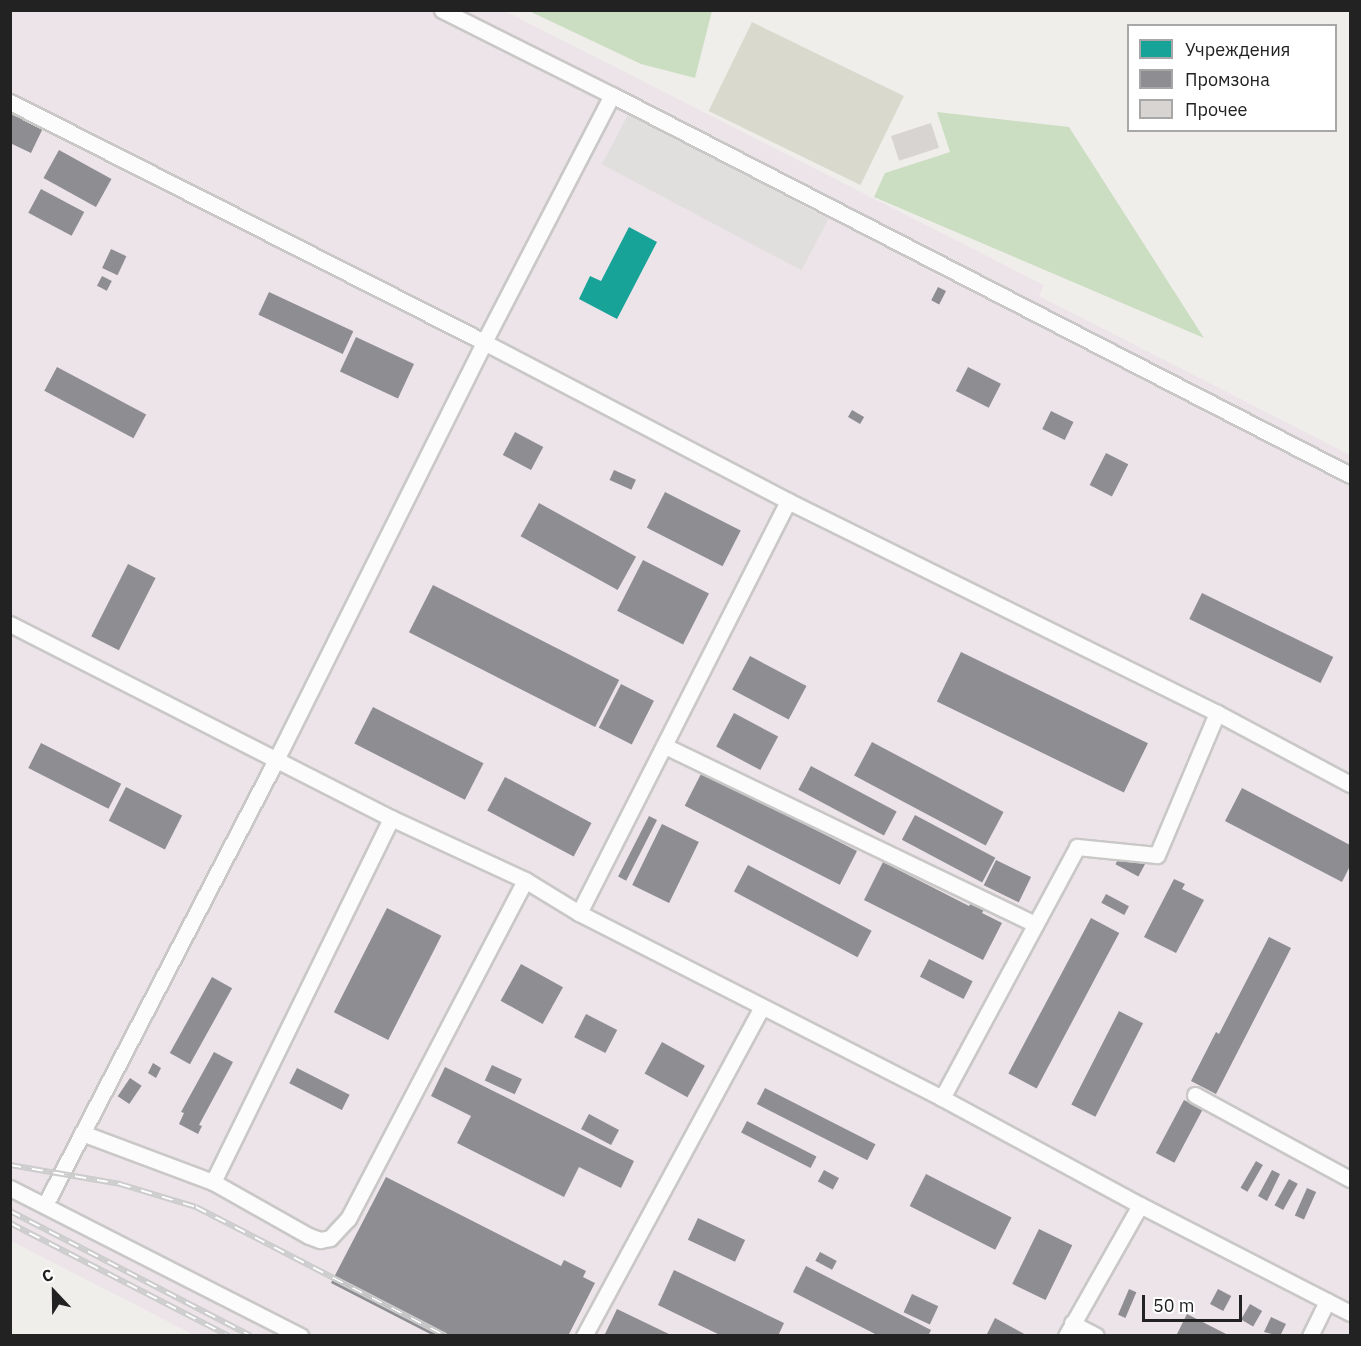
<!DOCTYPE html>
<meta charset="utf-8">
<style>
body{margin:0}
#map{position:relative;width:1361px;height:1346px;overflow:hidden;background:#f0eeeb;font-family:"IBM Plex Sans",sans-serif}
div>[style]{position:absolute}
[style*='--x']{left:calc(var(--x)*1px);top:calc(var(--y)*1px);width:calc(var(--w)*1px);rotate:calc(var(--a)*1deg)}
.industrial>*{inset:0;background:#ede4e9}
.construction>*{inset:0;background:#d9d9cd;transform-origin:0 0}
.forest>*{inset:0;background:#cbdec1}
.parking>*{inset:0;background:#e0dfde;transform-origin:0 0}
.public>*{inset:0;background:#17a398}
.industry>*{inset:0;background:#8d8d92;transform-origin:0 0}
.building>*{inset:0;background:#d7d4d2;transform-origin:0 0}
.roads{filter:drop-shadow(2px 0 #c9c8c7) drop-shadow(-2px 0 #c9c8c7) drop-shadow(0 2px #c9c8c7) drop-shadow(0 -2px #c9c8c7)}
.minor>*{height:15px;margin:-7.5px;padding:0 7.5px;transform-origin:7.5px;border-radius:7.5px;background:#fdfcfc}
.rail>*{height:6px;margin-top:-3px;transform-origin:0;background:repeating-linear-gradient(90deg,#fff 0 11px,#ccc 0 22px);box-sizing:border-box;border-block:2px solid #ccc}
span{translate:-50% -50%;white-space:nowrap;text-align:center;line-height:1.15;-webkit-text-stroke:6px #fff;paint-order:stroke}
.frame{position:absolute;inset:0;border:12px solid #222;pointer-events:none}
.legend{position:absolute;left:1127px;top:24px;width:210px;height:108px;box-sizing:border-box;background:#fff;border:2px solid #a7a7a7;margin:0;padding:8px 10px;list-style:none;font-size:18px;color:#222}
.legend li{display:flex;align-items:center;gap:12px;height:30px}
.legend b{width:30px;border:2px solid #a7a7a7}
.north{position:absolute;left:24px;top:1262px;width:60px;height:60px;-webkit-text-stroke:4px #fff;paint-order:stroke;rotate:338deg;font-size:16px;font-weight:700;line-height:24px;text-align:center;color:#222}
.north::after{content:'';display:block;margin:auto;width:21px;height:27px;background:#222;clip-path:polygon(50% 0,100% 100%,50% 72%,0 100%)}
.scale{position:absolute;left:1142px;top:1295px;width:100px;height:27px;box-sizing:border-box;border:3px solid #222;border-top:0;padding-left:8px;font-size:18px;line-height:21px;white-space:nowrap;color:#222;-webkit-text-stroke:4px #fff;paint-order:stroke}
</style>
<div id="map">
<div class="industrial">
<div style="clip-path:polygon(10px 11px,505px 11px,1044px 285px,1039px 296px,1350px 455px,1350px 1335px,194px 1335px,11px 1241px)"></div>
</div>
<div class="construction">
<div style="left:752px;top:22px;width:169px;height:99px;rotate:26deg"></div>
</div>
<div class="forest">
<div style="clip-path:polygon(529px 11px,712px 11px,695px 78px,641px 64px)"></div>
<div style="clip-path:polygon(937px 112px,1069px 127px,1204px 338px,874px 197px,885px 173px,950px 152px)"></div>
</div>
<div class="parking">
<div style="left:629px;top:113px;width:226px;height:58px;rotate:28deg"></div>
</div>
<div class="public">
<div style="clip-path:polygon(629px 227px,657px 242px,617px 319px,579px 299px,590px 276px,601px 281px)"></div>
</div>
<div class="industry">
<div style="clip-path:polygon(10px 114px,43px 128px,31px 153px,10px 143px)"></div>
<div style="left:59px;top:150px;width:60px;height:32px;rotate:29deg"></div>
<div style="left:41px;top:189px;width:49px;height:27px;rotate:28deg"></div>
<div style="left:111px;top:249px;width:17px;height:21px;rotate:25deg"></div>
<div style="left:102px;top:276px;width:11px;height:11px;rotate:27deg"></div>
<div style="left:938px;top:287px;width:9px;height:15px;rotate:27deg"></div>
<div style="left:269px;top:292px;width:93px;height:25px;rotate:25deg"></div>
<div style="left:356px;top:337px;width:64px;height:38px;rotate:25deg"></div>
<div style="left:57px;top:367px;width:101px;height:27px;rotate:28deg"></div>
<div style="left:968px;top:367px;width:37px;height:27px;rotate:27deg"></div>
<div style="left:852px;top:410px;width:14px;height:8px;rotate:30deg"></div>
<div style="left:1051px;top:411px;width:25px;height:20px;rotate:26deg"></div>
<div style="left:515px;top:432px;width:32px;height:26px;rotate:28deg"></div>
<div style="left:1106px;top:453px;width:25px;height:36px;rotate:27deg"></div>
<div style="left:614px;top:470px;width:24px;height:11px;rotate:24deg"></div>
<div style="left:665px;top:492px;width:85px;height:40px;rotate:27deg"></div>
<div style="left:539px;top:503px;width:111px;height:38px;rotate:29deg"></div>
<div style="left:643px;top:560px;width:74px;height:57px;rotate:27deg"></div>
<div style="left:128px;top:564px;width:31px;height:81px;rotate:27deg"></div>
<div style="left:433px;top:585px;width:209px;height:53px;rotate:27deg"></div>
<div style="left:1202px;top:593px;width:146px;height:29px;rotate:26deg"></div>
<div style="left:961px;top:652px;width:208px;height:55px;rotate:26deg"></div>
<div style="left:750px;top:656px;width:64px;height:38px;rotate:28deg"></div>
<div style="left:621px;top:684px;width:37px;height:49px;rotate:27deg"></div>
<div style="left:373px;top:707px;width:124px;height:41px;rotate:27deg"></div>
<div style="left:734px;top:713px;width:50px;height:38px;rotate:28deg"></div>
<div style="left:872px;top:742px;width:149px;height:38px;rotate:28deg"></div>
<div style="left:41px;top:743px;width:90px;height:28px;rotate:27deg"></div>
<div style="left:811px;top:766px;width:97px;height:27px;rotate:28deg"></div>
<div style="left:702px;top:772px;width:174px;height:38px;rotate:27deg"></div>
<div style="left:505px;top:777px;width:98px;height:38px;rotate:28deg"></div>
<div style="left:126px;top:787px;width:63px;height:38px;rotate:27deg"></div>
<div style="clip-path:polygon(1242px 788px,1350px 845px,1350px 866px,1342px 882px,1225px 821px)"></div>
<div style="left:915px;top:815px;width:91px;height:28px;rotate:28deg"></div>
<div style="left:649px;top:816px;width:9px;height:68px;rotate:27deg"></div>
<div style="left:662px;top:824px;width:41px;height:68px;rotate:26deg"></div>
<div style="left:1122px;top:852px;width:26px;height:14px;rotate:28deg"></div>
<div style="left:996px;top:860px;width:39px;height:28px;rotate:26deg"></div>
<div style="clip-path:polygon(883px 862px,969px 906px,972px 901px,985px 908px,982px 913px,1002px 923px,983px 960px,864px 900px)"></div>
<div style="left:748px;top:865px;width:140px;height:30px;rotate:28deg"></div>
<div style="clip-path:polygon(1174px 879px,1185px 884px,1182px 889px,1204px 900px,1176px 953px,1144px 937px)"></div>
<div style="left:1106px;top:894px;width:26px;height:10px;rotate:28deg"></div>
<div style="left:387px;top:908px;width:61px;height:117px;rotate:27deg"></div>
<div style="left:1091px;top:918px;width:32px;height:176px;rotate:28deg"></div>
<div style="clip-path:polygon(1269px 937px,1291px 948px,1216px 1094px,1191px 1081px,1216px 1032px,1219px 1034px)"></div>
<div style="left:929px;top:959px;width:49px;height:20px;rotate:27deg"></div>
<div style="left:521px;top:964px;width:48px;height:42px;rotate:29deg"></div>
<div style="left:212px;top:977px;width:23px;height:87px;rotate:29deg"></div>
<div style="left:1119px;top:1011px;width:27px;height:105px;rotate:27deg"></div>
<div style="left:586px;top:1014px;width:35px;height:26px;rotate:27deg"></div>
<div style="left:662px;top:1042px;width:49px;height:36px;rotate:29deg"></div>
<div style="clip-path:polygon(214px 1052px,233px 1062px,199px 1125px,202px 1126px,198px 1134px,179px 1124px,184px 1113px,181px 1112px)"></div>
<div style="clip-path:polygon(153px 1063px,161px 1068px,156px 1078px,148px 1073px)"></div>
<div style="left:492px;top:1065px;width:33px;height:17px;rotate:25deg"></div>
<div style="clip-path:polygon(445px 1067px,634px 1161px,621px 1188px,579px 1167px,564px 1197px,457px 1143px,471px 1116px,431px 1096px)"></div>
<div style="left:297px;top:1068px;width:59px;height:17px;rotate:27deg"></div>
<div style="left:130px;top:1078px;width:14px;height:22px;rotate:34deg"></div>
<div style="left:765px;top:1088px;width:124px;height:18px;rotate:27deg"></div>
<div style="left:1184px;top:1100px;width:21px;height:60px;rotate:28deg"></div>
<div style="left:589px;top:1114px;width:34px;height:17px;rotate:28deg"></div>
<div style="left:747px;top:1121px;width:78px;height:13px;rotate:27deg"></div>
<div style="left:1256px;top:1161px;width:8px;height:31px;rotate:30deg"></div>
<div style="left:824px;top:1170px;width:17px;height:13px;rotate:28deg"></div>
<div style="clip-path:polygon(1272px 1170px,1280px 1174px,1267px 1201px,1258px 1196px)"></div>
<div style="left:926px;top:1174px;width:96px;height:36px;rotate:27deg"></div>
<div style="clip-path:polygon(386px 1177px,561px 1266px,564px 1260px,586px 1271px,583px 1277px,595px 1283px,568px 1336px,434px 1336px,331px 1283px)"></div>
<div style="left:1289px;top:1179px;width:10px;height:30px;rotate:29deg"></div>
<div style="left:1307px;top:1188px;width:10px;height:30px;rotate:24deg"></div>
<div style="left:698px;top:1218px;width:52px;height:24px;rotate:25deg"></div>
<div style="left:1039px;top:1229px;width:37px;height:61px;rotate:26deg"></div>
<div style="left:820px;top:1252px;width:19px;height:10px;rotate:28deg"></div>
<div style="clip-path:polygon(806px 1266px,931px 1330px,928px 1336px,879px 1336px,793px 1292px)"></div>
<div style="clip-path:polygon(674px 1270px,784px 1323px,778px 1336px,722px 1336px,658px 1305px)"></div>
<div style="left:1129px;top:1289px;width:8px;height:28px;rotate:23deg"></div>
<div style="left:1218px;top:1289px;width:15px;height:17px;rotate:28deg"></div>
<div style="left:912px;top:1294px;width:29px;height:20px;rotate:25deg"></div>
<div style="left:1250px;top:1304px;width:14px;height:18px;rotate:30deg"></div>
<div style="clip-path:polygon(617px 1309px,673px 1336px,604px 1336px)"></div>
<div style="clip-path:polygon(1187px 1314px,1230px 1336px,1176px 1336px)"></div>
<div style="clip-path:polygon(1271px 1317px,1286px 1324px,1280px 1336px,1264px 1332px)"></div>
<div style="clip-path:polygon(995px 1318px,1028px 1336px,986px 1336px)"></div>
</div>
<div class="building">
<div style="left:931px;top:123px;width:26px;height:42px;rotate:72deg"></div>
</div>
<div class="roads">
<div class="minor">
<div style="--x:442;--y:10;--w:190;--a:26.6"></div>
<div style="--x:612;--y:95;--w:830;--a:27.24"></div>
<div style="--x:10;--y:102;--w:531;--a:26.85"></div>
<div style="--x:484;--y:342;--w:343;--a:27.6"></div>
<div style="--x:788;--y:501;--w:479;--a:26.3"></div>
<div style="--x:1217;--y:713;--w:151;--a:28.1"></div>
<div style="--x:10;--y:624;--w:428;--a:27"></div>
<div style="--x:391;--y:818;--w:148;--a:24.8"></div>
<div style="--x:525;--y:880;--w:63;--a:31.4"></div>
<div style="--x:579;--y:913;--w:407;--a:27"></div>
<div style="--x:942;--y:1098;--w:225;--a:28.4"></div>
<div style="--x:1140;--y:1205;--w:236;--a:27.2"></div>
<div style="--x:665;--y:746;--w:411;--a:25.7"></div>
<div style="--x:579;--y:913;--w:462;--a:-63.1"></div>
<div style="--x:1195;--y:1095;--w:176;--a:28.5"></div>
<div style="--x:942;--y:1098;--w:285;--a:-61.7"></div>
<div style="--x:1077;--y:847;--w:80;--a:5.7"></div>
<div style="--x:1157;--y:855;--w:154;--a:-67.1"></div>
<div style="--x:82;--y:1133;--w:140;--a:20.5"></div>
<div style="--x:213;--y:1182;--w:110;--a:29.4"></div>
<div style="--x:309;--y:1236;--w:12;--a:20"></div>
<div style="--x:320;--y:1240;--w:10;--a:-11"></div>
<div style="--x:330;--y:1238;--w:26;--a:-47"></div>
<div style="--x:348;--y:1219;--w:382;--a:-62.4"></div>
<div style="--x:213;--y:1182;--w:405;--a:-63.9"></div>
<div style="--x:10;--y:1188;--w:326;--a:27"></div>
<div style="--x:45;--y:1205;--w:504;--a:-62.57"></div>
<div style="--x:277;--y:758;--w:465;--a:-63.5"></div>
<div style="--x:484;--y:342;--w:278;--a:-62.6"></div>
<div style="--x:1072;--y:1323;--w:27;--a:28"></div>
<div style="--x:584;--y:1336;--w:373;--a:-61.6"></div>
<div style="--x:1066;--y:1336;--w:150;--a:-60.5"></div>
<div style="--x:1310;--y:1336;--w:39;--a:-64"></div>
</div>
</div>
<div class="rail">
<div style="--x:10;--y:1165;--w:112;--a:9.8"></div>
<div style="--x:120;--y:1184;--w:79;--a:16.8"></div>
<div style="--x:196;--y:1207;--w:281;--a:27.3"></div>
<div style="--x:10;--y:1211;--w:271;--a:27.4"></div>
<div style="--x:10;--y:1223;--w:246;--a:27.3"></div>
</div>
<div class="frame"></div>
<ul class="legend">
<li><b style="height:16px;background:#17a398"></b>Учреждения</li>
<li><b style="height:16px;background:#8d8d92"></b>Промзона</li>
<li><b style="height:16px;background:#d7d4d2"></b>Прочее</li>
</ul>
<div class="north">С</div>
<div class="scale">50 m</div>
</div>
